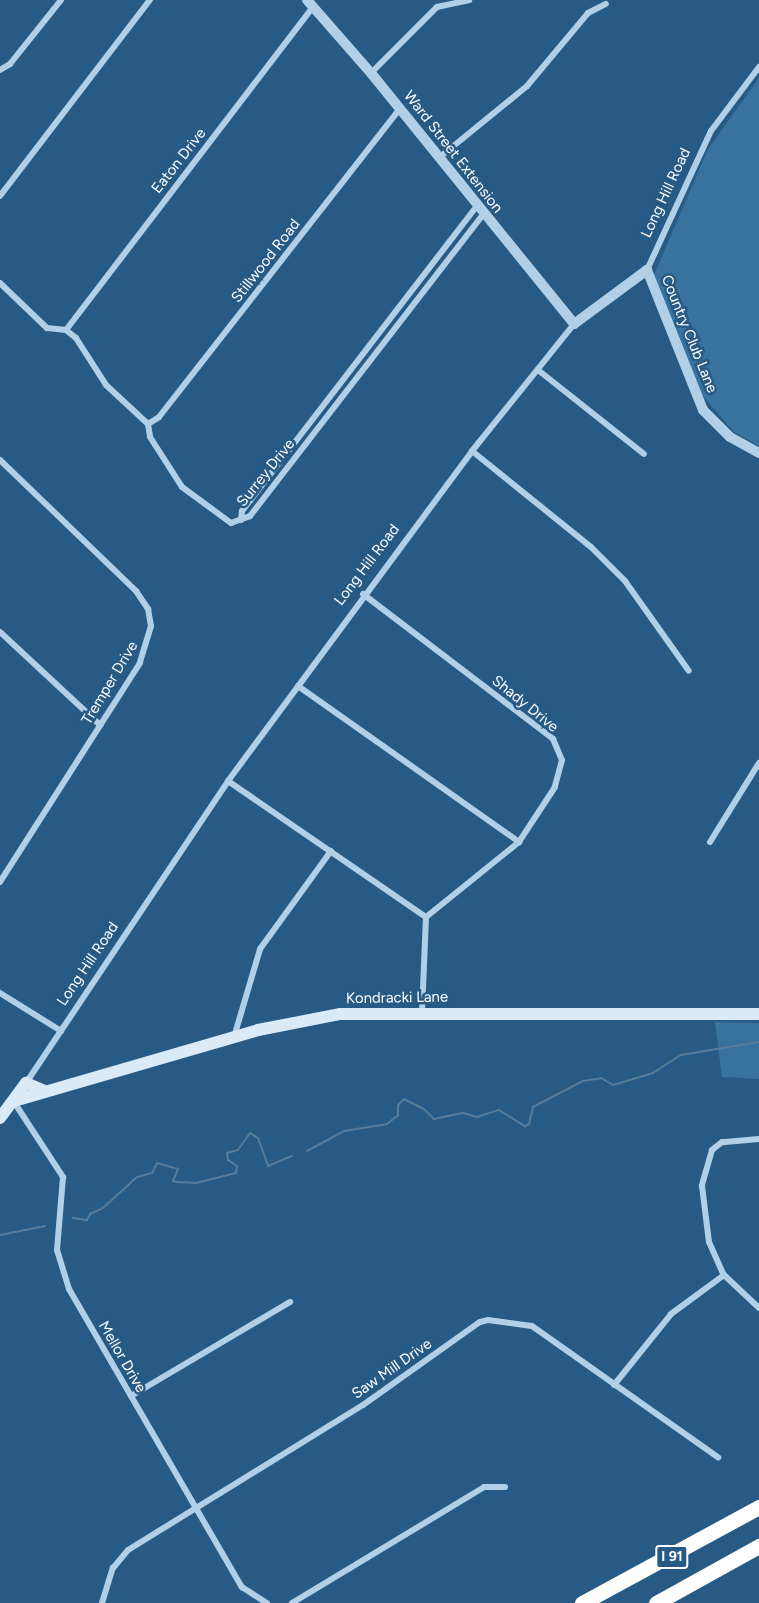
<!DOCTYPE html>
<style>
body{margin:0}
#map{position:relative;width:759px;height:1603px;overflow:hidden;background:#275a84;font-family:Figtree,sans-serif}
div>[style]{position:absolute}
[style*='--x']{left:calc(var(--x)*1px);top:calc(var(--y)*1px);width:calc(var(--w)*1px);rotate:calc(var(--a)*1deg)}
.green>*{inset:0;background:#3873a0}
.stream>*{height:2px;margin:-1px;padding:0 1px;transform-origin:1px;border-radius:1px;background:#587c99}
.minor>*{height:6px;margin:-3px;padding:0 3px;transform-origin:3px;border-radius:3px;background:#b1d0e7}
.tertiary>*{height:10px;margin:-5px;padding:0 5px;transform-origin:5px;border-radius:5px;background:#b1d0e7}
.secondary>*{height:12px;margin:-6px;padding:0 6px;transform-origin:6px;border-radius:6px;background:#dbeaf7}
.motorway>*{height:15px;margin:-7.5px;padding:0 7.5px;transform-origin:7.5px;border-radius:7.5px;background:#fff}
span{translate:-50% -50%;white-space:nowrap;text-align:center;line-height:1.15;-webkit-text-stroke:5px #275a84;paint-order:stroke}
.shield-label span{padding:2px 4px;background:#275a84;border:2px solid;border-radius:4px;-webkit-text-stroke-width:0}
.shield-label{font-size:14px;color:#fff;font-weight:700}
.street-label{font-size:15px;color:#fff}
</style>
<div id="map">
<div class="green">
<div style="clip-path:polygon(759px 78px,759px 446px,734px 432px,701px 394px,654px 275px,708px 149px)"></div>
<div style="clip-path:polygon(715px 1022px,759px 1023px,759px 1079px,722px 1077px)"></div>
</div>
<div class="stream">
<div style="--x:307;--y:1151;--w:42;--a:-28.4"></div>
<div style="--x:344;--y:1131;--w:44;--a:-9.2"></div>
<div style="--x:387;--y:1124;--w:14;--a:-39"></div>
<div style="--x:398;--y:1115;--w:10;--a:-90"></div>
<div style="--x:398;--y:1105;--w:8;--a:-45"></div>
<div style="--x:404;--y:1099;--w:22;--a:27"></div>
<div style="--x:424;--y:1109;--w:14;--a:45"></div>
<div style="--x:434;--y:1119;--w:30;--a:-12"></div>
<div style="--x:463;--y:1113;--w:15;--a:16"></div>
<div style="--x:477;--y:1117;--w:23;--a:-18"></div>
<div style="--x:499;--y:1110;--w:31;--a:32"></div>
<div style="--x:525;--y:1126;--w:4;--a:-27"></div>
<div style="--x:529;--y:1124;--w:17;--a:-77"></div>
<div style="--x:533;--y:1107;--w:56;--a:-27.5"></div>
<div style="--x:583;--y:1081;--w:18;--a:-9"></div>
<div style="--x:601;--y:1078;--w:14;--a:30"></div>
<div style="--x:613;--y:1085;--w:42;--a:-16.7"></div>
<div style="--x:653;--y:1073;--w:33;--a:-33"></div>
<div style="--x:681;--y:1055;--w:79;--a:-9.5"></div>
<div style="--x:73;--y:1218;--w:14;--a:8"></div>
<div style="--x:87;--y:1220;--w:7;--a:-63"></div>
<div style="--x:90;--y:1214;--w:14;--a:-25"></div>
<div style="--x:103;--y:1208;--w:46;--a:-42.4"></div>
<div style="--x:137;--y:1177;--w:16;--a:-15"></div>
<div style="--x:152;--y:1173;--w:11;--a:-63"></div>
<div style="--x:157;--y:1163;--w:22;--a:16"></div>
<div style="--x:178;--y:1169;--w:13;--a:113"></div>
<div style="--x:173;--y:1181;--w:4;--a:14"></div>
<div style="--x:177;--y:1182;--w:19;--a:3"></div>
<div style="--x:196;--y:1183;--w:41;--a:-14"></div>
<div style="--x:236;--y:1173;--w:7;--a:-82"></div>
<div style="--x:237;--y:1166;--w:11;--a:-146"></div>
<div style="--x:228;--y:1160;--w:7;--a:-98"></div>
<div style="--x:227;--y:1153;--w:11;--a:-15"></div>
<div style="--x:238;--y:1150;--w:21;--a:-55"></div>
<div style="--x:250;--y:1133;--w:9;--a:32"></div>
<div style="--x:258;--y:1138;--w:30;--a:70"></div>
<div style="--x:268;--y:1166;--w:26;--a:-23"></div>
<div style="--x:0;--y:1235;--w:46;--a:-11.3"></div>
</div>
<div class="minor">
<div style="--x:0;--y:70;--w:12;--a:-31"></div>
<div style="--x:10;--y:64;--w:82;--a:-51.4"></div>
<div style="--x:371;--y:73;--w:93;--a:-45"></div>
<div style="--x:437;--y:7;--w:33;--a:-12"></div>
<div style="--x:440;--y:157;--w:112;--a:-39.2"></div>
<div style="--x:527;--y:86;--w:95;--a:-50.1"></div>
<div style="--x:588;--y:13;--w:20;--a:-27"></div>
<div style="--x:0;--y:196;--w:247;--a:-52.6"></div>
<div style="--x:647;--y:270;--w:153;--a:-65.3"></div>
<div style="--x:711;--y:131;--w:80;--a:-53.1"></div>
<div style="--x:0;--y:283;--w:65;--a:43.8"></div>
<div style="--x:47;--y:328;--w:19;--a:6"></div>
<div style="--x:66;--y:330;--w:13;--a:39"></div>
<div style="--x:76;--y:338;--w:56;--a:57.4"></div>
<div style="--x:106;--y:385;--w:57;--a:42.9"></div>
<div style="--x:148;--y:424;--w:13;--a:81"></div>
<div style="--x:150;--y:437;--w:59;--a:57.4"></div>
<div style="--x:182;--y:487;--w:61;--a:36.3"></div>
<div style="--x:231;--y:523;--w:20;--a:-20"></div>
<div style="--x:250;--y:516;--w:381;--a:-52.3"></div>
<div style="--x:66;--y:330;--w:407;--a:-52.6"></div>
<div style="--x:538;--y:370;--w:135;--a:38.4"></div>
<div style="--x:148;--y:424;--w:13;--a:-32"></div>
<div style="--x:159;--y:417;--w:391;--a:-52"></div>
<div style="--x:472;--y:451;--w:153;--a:38.9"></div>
<div style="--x:591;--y:547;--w:48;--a:45"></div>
<div style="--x:625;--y:581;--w:110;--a:54.6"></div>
<div style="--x:0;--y:460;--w:189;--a:43.9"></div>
<div style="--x:136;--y:591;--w:22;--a:56"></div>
<div style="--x:148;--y:609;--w:17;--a:80"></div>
<div style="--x:151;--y:626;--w:39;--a:107"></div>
<div style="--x:140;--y:663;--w:260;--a:122.6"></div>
<div style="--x:241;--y:520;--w:9;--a:-84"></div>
<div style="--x:242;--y:511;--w:384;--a:-52.4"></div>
<div style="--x:363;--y:594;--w:239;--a:37.3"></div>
<div style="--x:553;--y:739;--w:23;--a:67"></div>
<div style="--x:562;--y:760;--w:28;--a:105"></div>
<div style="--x:555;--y:787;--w:66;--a:123.2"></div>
<div style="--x:519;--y:842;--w:119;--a:141.1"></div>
<div style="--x:426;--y:917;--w:95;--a:92.4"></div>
<div style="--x:0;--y:632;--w:137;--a:42.9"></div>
<div style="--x:298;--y:686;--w:271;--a:35.2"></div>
<div style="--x:228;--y:781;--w:240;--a:34.5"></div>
<div style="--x:710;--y:842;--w:93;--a:-58.2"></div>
<div style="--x:0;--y:993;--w:72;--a:31.9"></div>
<div style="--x:234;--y:1037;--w:92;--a:-73.5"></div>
<div style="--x:260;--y:949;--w:121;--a:-54.1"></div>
<div style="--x:26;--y:1083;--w:363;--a:-56.2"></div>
<div style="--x:228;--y:781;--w:410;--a:-53.5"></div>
<div style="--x:472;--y:451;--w:163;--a:-51.2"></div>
<div style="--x:14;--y:1102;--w:90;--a:56.8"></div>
<div style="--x:63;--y:1177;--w:73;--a:94.7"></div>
<div style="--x:57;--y:1250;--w:41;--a:72.9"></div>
<div style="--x:69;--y:1289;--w:345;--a:59.9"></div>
<div style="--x:242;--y:1587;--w:30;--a:33"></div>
<div style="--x:759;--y:1139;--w:37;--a:175"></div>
<div style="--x:722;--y:1142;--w:13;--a:141"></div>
<div style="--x:712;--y:1150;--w:37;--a:106"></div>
<div style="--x:702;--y:1186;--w:56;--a:82.9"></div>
<div style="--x:709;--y:1242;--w:36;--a:66"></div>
<div style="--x:724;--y:1275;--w:48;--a:43.3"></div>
<div style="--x:614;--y:1385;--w:91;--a:-51.2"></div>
<div style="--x:671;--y:1314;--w:66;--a:-36.3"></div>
<div style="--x:131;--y:1396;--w:185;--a:-30.6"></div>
<div style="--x:102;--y:1603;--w:37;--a:-73"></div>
<div style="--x:113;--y:1568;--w:23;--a:-50"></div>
<div style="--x:128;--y:1550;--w:276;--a:-31.7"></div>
<div style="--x:363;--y:1405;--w:143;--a:-35.4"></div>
<div style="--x:480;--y:1322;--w:8;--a:-14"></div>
<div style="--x:488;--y:1320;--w:44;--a:7.8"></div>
<div style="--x:532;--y:1326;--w:228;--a:35.2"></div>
<div style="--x:292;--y:1603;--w:224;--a:-31.1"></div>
<div style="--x:484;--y:1487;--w:21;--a:0"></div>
</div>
<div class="tertiary">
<div style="--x:307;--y:0;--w:97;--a:48.8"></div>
<div style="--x:371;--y:73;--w:323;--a:51"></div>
<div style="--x:574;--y:324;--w:91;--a:-36.5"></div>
<div style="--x:647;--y:270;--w:151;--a:68.2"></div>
<div style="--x:703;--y:410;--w:38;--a:45"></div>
<div style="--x:730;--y:437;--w:33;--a:29"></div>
</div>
<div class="secondary">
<div style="--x:14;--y:1101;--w:254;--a:-16.2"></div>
<div style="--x:258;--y:1030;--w:84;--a:-11"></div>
<div style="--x:340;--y:1014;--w:419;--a:0"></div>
<div style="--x:0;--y:1118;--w:44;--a:-53.4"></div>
<div style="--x:26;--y:1083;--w:21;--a:23"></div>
</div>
<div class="motorway">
<div style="--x:582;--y:1603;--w:201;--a:-28.5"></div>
<div style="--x:656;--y:1603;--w:118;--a:-29"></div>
</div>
<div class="shield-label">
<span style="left:672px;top:1557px">I 91</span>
</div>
<div class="street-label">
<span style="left:453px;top:152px;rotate:52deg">Ward Street Extension</span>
<span style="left:179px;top:161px;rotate:-52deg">Eaton Drive</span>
<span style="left:666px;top:193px;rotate:-65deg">Long Hill Road</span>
<span style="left:266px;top:261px;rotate:-52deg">Stillwood Road</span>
<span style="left:689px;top:334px;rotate:68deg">Country Club Lane</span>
<span style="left:266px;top:473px;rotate:-51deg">Surrey Drive</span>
<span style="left:367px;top:565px;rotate:-53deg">Long Hill Road</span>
<span style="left:110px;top:683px;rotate:-59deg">Tremper Drive</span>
<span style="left:525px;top:704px;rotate:39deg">Shady Drive</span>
<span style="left:88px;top:964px;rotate:-56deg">Long Hill Road</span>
<span style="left:397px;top:998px;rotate:-1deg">Kondracki Lane</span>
<span style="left:122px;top:1357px;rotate:60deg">Mellor Drive</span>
<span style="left:392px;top:1369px;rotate:-35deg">Saw Mill Drive</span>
</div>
</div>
